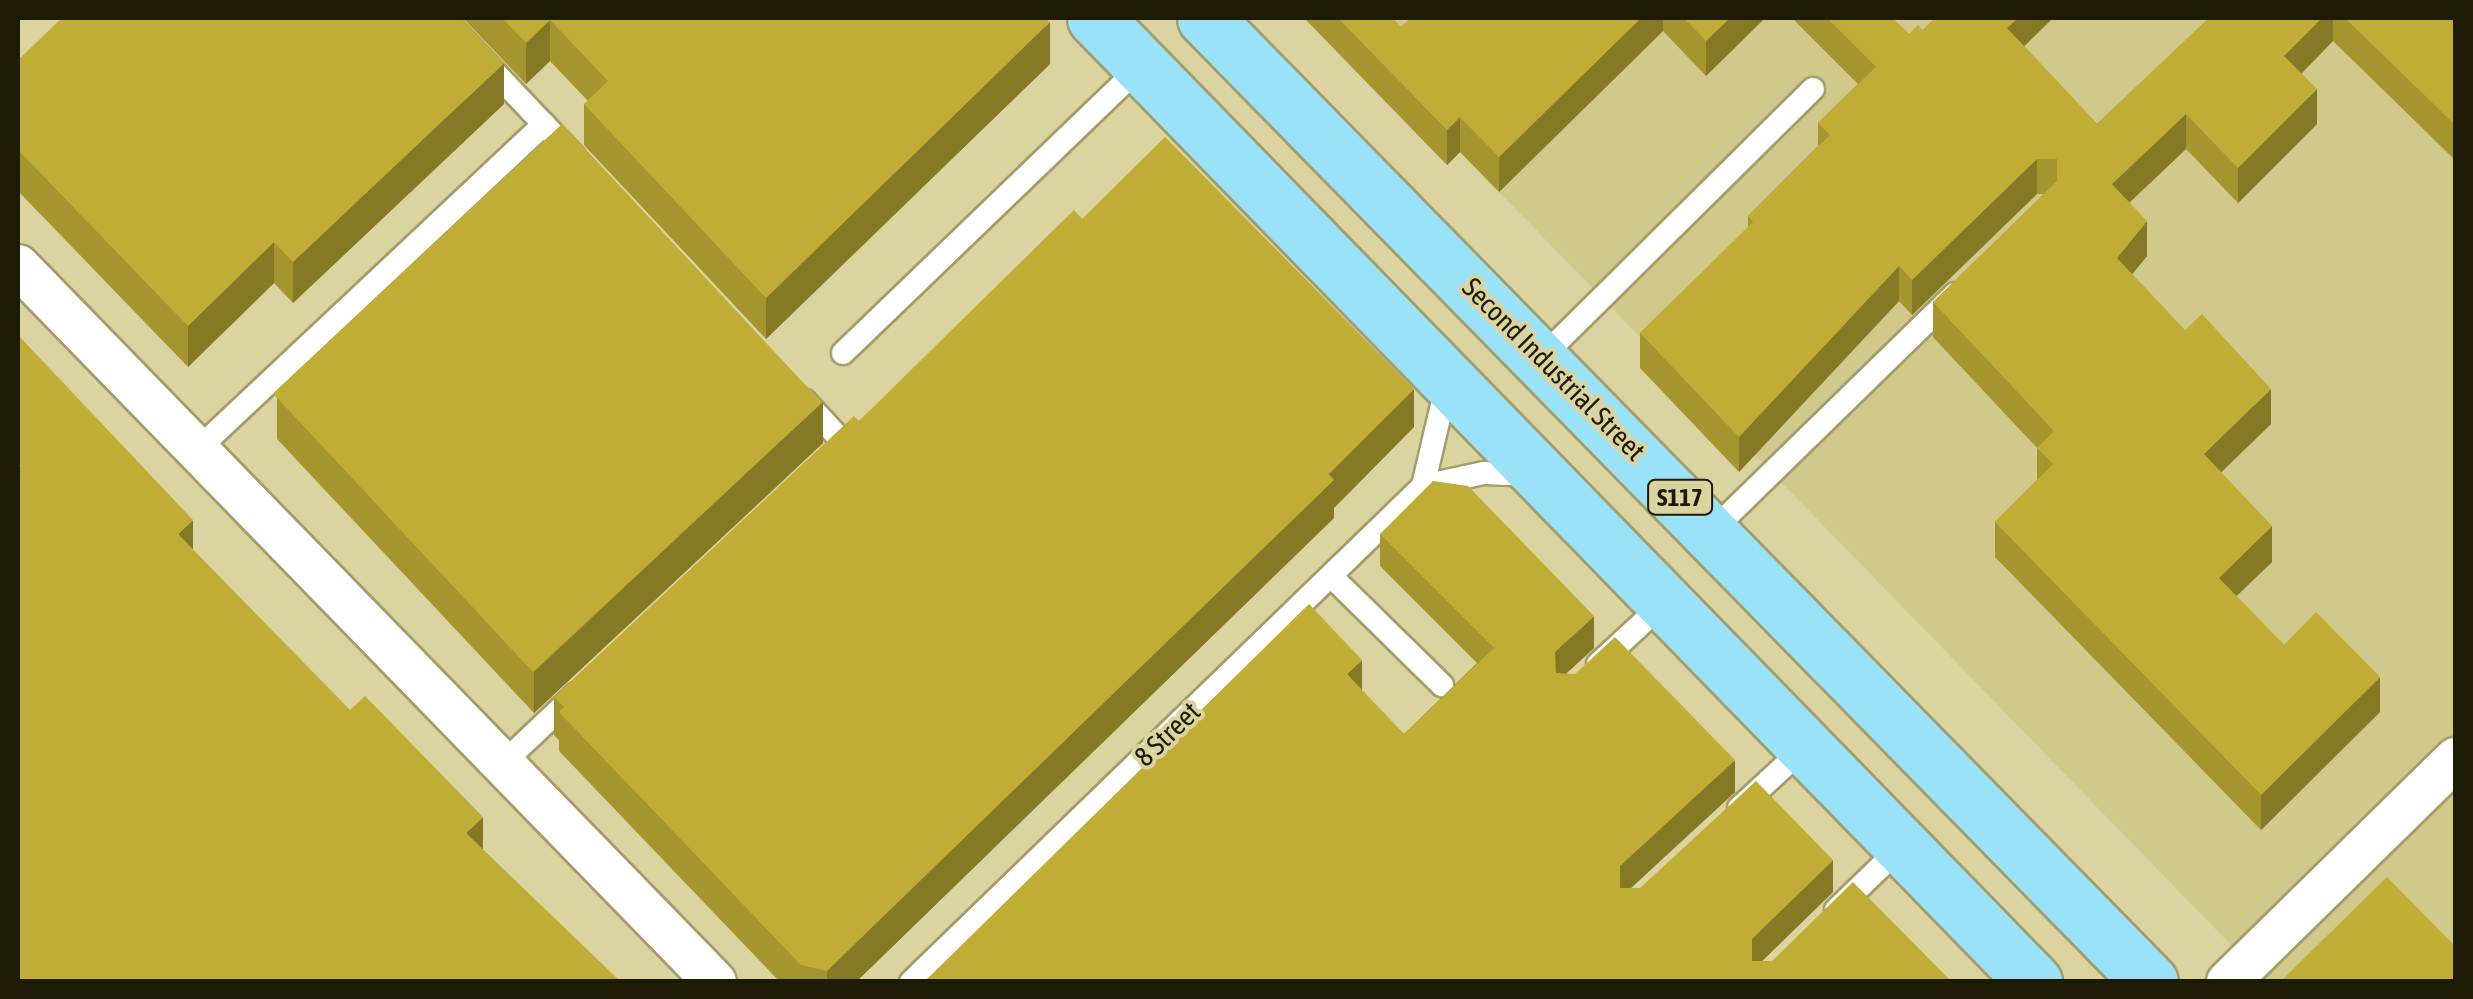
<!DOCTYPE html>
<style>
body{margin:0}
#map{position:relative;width:2473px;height:999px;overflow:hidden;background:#dcd4a0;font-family:"Asap Condensed",sans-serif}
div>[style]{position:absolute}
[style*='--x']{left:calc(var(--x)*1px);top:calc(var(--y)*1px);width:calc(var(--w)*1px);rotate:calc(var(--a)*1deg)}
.built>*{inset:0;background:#d1c88c}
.roads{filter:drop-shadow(2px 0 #a49c6a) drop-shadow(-2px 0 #a49c6a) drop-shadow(0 2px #a49c6a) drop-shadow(0 -2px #a49c6a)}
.lane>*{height:22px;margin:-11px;padding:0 11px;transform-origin:11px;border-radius:11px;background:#fff}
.street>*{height:42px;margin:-21px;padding:0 21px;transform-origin:21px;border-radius:21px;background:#fff}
.primary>*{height:55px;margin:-27.5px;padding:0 27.5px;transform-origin:27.5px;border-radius:27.5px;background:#99e2f7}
.wall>*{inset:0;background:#a4952e}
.shaded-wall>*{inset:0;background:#867926}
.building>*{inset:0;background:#bfad36;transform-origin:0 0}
span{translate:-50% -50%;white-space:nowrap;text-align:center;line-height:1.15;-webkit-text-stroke:8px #dcd4a0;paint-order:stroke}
.shield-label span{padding:2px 8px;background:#dcd4a0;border:2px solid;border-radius:8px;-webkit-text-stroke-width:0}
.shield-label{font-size:25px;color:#1d1a06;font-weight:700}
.street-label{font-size:28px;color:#1d1a06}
.frame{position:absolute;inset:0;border:20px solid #1d1a06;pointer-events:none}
</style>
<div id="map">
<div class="built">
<div style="clip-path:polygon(1330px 18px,2455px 18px,2455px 981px,2266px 981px)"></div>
</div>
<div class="roads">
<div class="lane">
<div style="--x:443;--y:18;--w:190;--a:46.5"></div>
<div style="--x:843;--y:353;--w:415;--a:-43.9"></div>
<div style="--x:1542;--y:357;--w:381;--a:-44.7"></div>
<div style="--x:805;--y:401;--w:56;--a:47.2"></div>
<div style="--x:197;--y:450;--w:476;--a:-43.2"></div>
<div style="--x:1423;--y:486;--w:101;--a:-76.8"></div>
<div style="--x:1713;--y:530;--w:338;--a:-44.3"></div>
<div style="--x:1331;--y:576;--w:156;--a:44.5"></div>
<div style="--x:1598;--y:664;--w:91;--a:-42.8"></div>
<div style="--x:503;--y:763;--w:102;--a:-43.4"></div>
<div style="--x:1739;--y:808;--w:88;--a:-42.7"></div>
<div style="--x:1836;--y:910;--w:91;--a:-44.1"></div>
<div style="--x:911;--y:982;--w:713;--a:-44.09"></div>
<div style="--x:1423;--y:486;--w:62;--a:-12"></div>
<div style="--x:1484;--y:473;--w:46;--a:2.5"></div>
</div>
<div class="street">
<div style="--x:18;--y:266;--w:999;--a:45.77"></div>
<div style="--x:2228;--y:982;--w:319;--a:-44.4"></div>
</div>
<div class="primary">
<div style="--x:1095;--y:18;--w:1346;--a:45.75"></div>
<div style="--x:1205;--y:18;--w:1350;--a:45.57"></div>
</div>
</div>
<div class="wall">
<div style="clip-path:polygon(463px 18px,1045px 18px,1050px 64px,766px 339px,584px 145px,584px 104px,588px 101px,550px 61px,526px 84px)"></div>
<div style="clip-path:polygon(1304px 18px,1392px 18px,1401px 27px,1411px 18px,1765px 18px,1706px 76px,1663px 31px,1499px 192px,1460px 152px,1447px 165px)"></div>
<div style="clip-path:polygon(1792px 18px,1892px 18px,1909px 34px,1923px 30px,1935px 18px,2053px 18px,2024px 46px,2097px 124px,2209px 18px,2456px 18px,2456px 161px,2333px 41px,2302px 73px,2317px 124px,2238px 203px,2186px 149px,2130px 202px,2147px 256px,2132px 274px,2271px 424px,2221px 472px,2272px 562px,2236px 596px,2284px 645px,2380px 712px,2261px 830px,1995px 557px,1995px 522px,2037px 480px,2037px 448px,1933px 337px,1933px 302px,2044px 194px,2037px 194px,1912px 315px,1899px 301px,1739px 472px,1640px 368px,1640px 333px,1748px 228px,1748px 216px,1818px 146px,1818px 123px,1858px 84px)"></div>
<div style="clip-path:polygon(18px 60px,504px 104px,293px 303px,274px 283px,188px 367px,18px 191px)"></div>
<div style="clip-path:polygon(1082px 219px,1414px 427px,1334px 508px,1334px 518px,856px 982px,780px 982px,559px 751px,559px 740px,554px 735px,554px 697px)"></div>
<div style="clip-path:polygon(277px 397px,823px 443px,534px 713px,277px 439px)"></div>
<div style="clip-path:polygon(1380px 534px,1594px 648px,1566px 673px,1735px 792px,1631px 888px,1833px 892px,1762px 961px,1952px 982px,924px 982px,1362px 691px,1404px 734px,1477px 663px,1380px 566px)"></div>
</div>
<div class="shaded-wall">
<div style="clip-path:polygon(1641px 18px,1663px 18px,1663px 31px,1499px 192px,1499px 157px)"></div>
<div style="clip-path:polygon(1730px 18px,1765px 18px,1706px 76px,1706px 41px)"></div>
<div style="clip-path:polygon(2018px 18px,2053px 18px,2007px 63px,2007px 28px)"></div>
<div style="clip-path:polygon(2322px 18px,2333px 18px,2333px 41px,2284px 91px,2284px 56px)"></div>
<div style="clip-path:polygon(550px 20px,550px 61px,526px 84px,526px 43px)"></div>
<div style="clip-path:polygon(1050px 22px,1050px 64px,766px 339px,766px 298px)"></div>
<div style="clip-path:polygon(504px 63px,504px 104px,293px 303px,293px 262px)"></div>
<div style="clip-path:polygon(2317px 89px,2317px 124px,2238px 203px,2238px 168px)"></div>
<div style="clip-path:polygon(2186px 114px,2186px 149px,2112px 219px,2112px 184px)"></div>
<div style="clip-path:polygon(1460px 117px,1460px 152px,1447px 165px,1447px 130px)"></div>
<div style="clip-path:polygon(2037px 159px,2037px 194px,1912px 315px,1912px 280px)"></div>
<div style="clip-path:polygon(2147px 221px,2147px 256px,2117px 293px,2117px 258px)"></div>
<div style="clip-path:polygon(274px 242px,274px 283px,188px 367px,188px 326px)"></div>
<div style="clip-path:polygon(1899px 266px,1899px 301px,1739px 472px,1739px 437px)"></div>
<div style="clip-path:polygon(1414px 389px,1414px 427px,1334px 508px,1334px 518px,856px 982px,827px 982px,827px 971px)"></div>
<div style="clip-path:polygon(2271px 389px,2271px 424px,2204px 489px,2204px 454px)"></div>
<div style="clip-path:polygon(823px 401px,823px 443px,534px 713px,534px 672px)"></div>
<div style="clip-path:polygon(193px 520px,193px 556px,178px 534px)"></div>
<div style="clip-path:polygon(2272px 526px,2272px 562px,2219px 613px,2219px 578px)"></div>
<div style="clip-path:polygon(1594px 616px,1594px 648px,1555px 684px,1555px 652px)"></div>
<div style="clip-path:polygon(1362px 660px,1362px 692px,1347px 674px)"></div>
<div style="clip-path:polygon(2380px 677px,2380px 712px,2261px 830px,2261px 795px)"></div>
<div style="clip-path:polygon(1735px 760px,1735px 792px,1620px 898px,1620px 866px)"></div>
<div style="clip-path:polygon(483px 817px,483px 854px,466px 833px)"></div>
<div style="clip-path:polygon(1833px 860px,1833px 892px,1752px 971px,1752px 939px)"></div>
</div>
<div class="building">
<div style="clip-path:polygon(62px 18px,461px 18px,504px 63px,293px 262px,274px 242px,188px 326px,18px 150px,18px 60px)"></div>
<div style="clip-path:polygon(502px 18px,1045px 18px,1050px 22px,766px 298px,584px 104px,608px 81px,550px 20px,526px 43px)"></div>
<div style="clip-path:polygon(1338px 18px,1392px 18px,1401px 27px,1411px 18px,1641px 18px,1499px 157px,1460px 117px,1447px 130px)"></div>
<div style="clip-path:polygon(1684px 18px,1730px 18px,1706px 41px)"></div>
<div style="clip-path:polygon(1827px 18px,1892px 18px,1909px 34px,1918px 25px,1923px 30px,1935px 18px,2018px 18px,2007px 28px,2097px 124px,2209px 18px,2322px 18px,2284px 56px,2317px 89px,2238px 168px,2186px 114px,2112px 184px,2147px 221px,2117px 258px,2185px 330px,2202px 314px,2271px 389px,2204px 454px,2272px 526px,2219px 578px,2284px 645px,2316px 612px,2380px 677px,2261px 795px,1995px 522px,2053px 464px,2037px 448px,2054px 431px,1933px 302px,2057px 181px,2057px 159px,2037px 159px,1912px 280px,1899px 266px,1739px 437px,1640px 333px,1753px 222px,1748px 216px,1830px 135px,1818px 123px,1876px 67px)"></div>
<div style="clip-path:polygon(2345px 18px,2456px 18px,2456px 126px)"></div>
<div style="left:562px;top:124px;width:381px;height:395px;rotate:47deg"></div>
<div style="clip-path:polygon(1165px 137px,1414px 389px,1329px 474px,1334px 480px,827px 971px,801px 965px,559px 712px,564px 707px,554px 697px,854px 416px,859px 421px,1074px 210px,1082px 219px)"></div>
<div style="clip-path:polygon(18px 335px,193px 520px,178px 534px,350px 710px,365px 696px,483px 817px,466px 833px,621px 982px,18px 982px,18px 469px,21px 466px,18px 462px)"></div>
<div style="clip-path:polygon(1433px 481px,1468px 486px,1594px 616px,1555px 652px,1556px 673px,1575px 674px,1615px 637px,1735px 760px,1620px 866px,1620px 888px,1640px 888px,1756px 781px,1833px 860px,1752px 939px,1752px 961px,1772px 961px,1853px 882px,1952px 982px,924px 982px,1309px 604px,1362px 660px,1347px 674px,1404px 734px,1494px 648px,1380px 534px)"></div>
<div style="clip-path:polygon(2387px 877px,2456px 947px,2456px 982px,2280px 982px)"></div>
</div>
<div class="shield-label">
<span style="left:1680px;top:497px">S117</span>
</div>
<div class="street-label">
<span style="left:1554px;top:369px;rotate:45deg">Second Industrial Street</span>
<span style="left:1167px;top:734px;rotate:-44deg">8 Street</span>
</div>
<div class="frame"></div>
</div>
